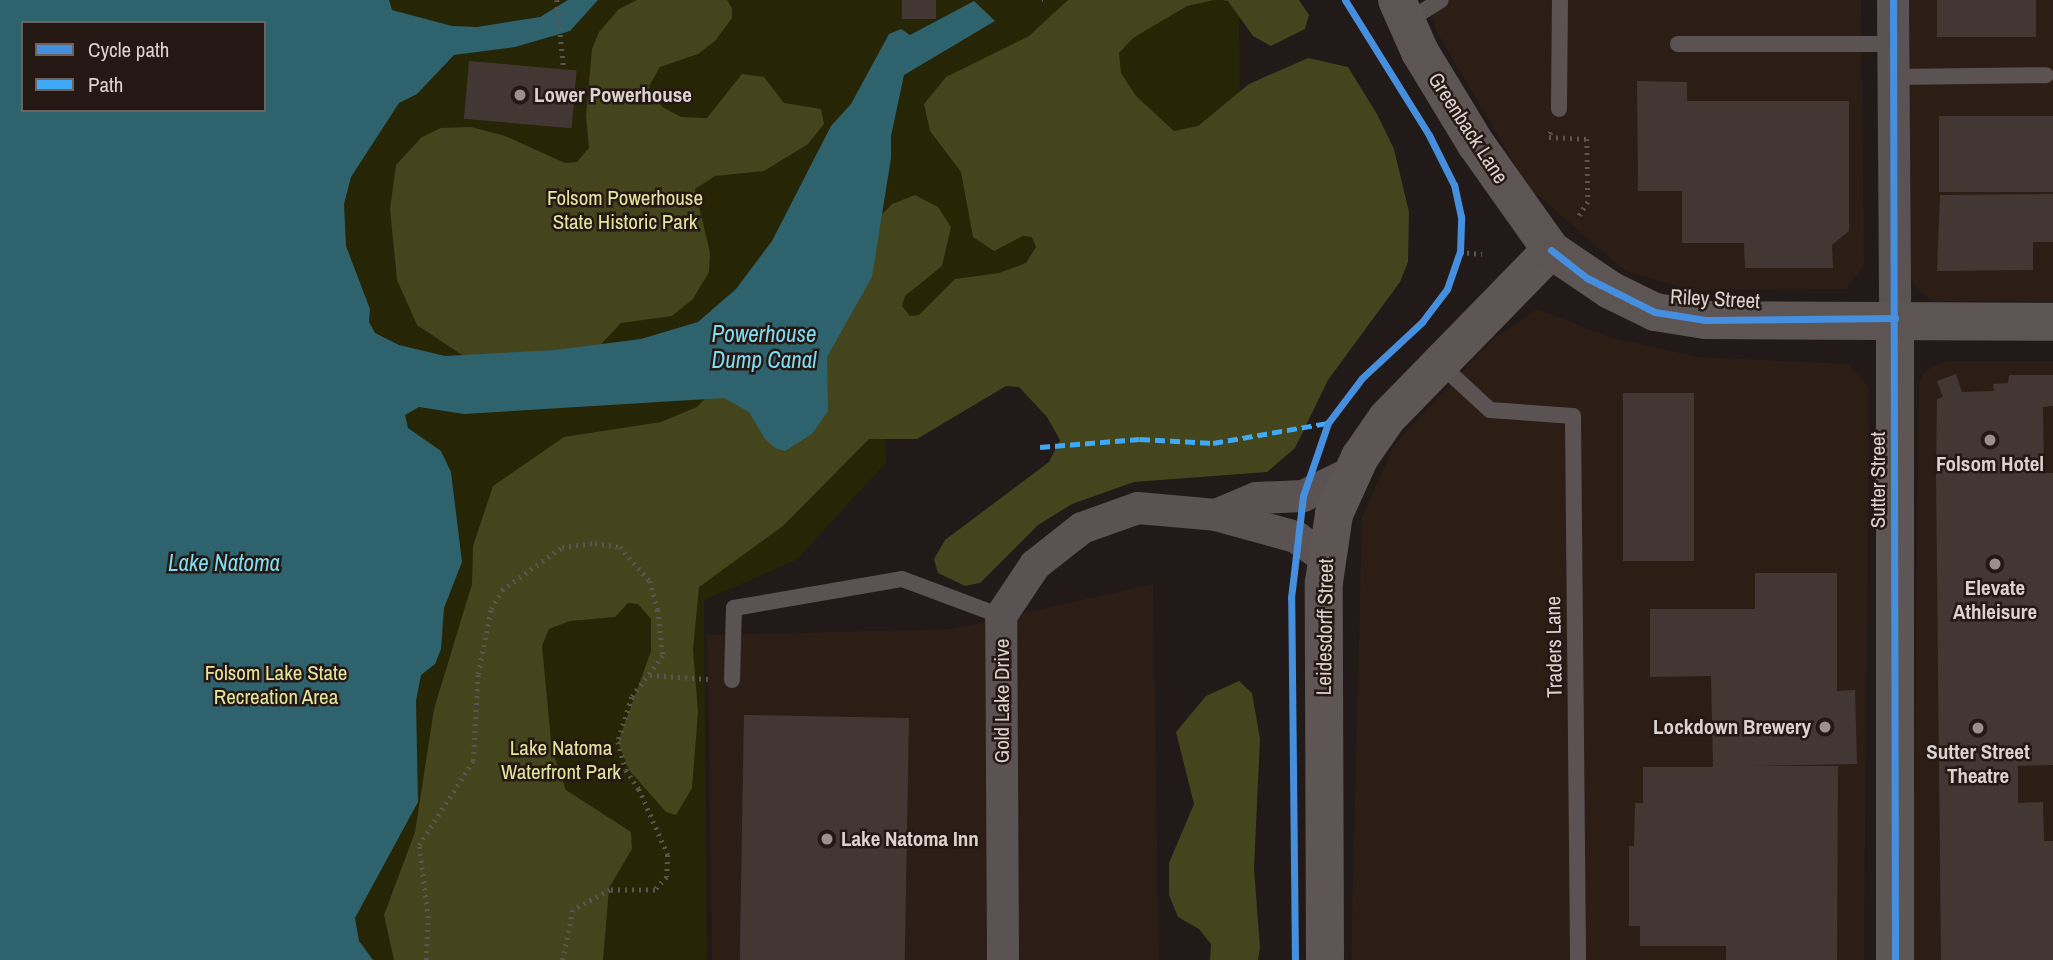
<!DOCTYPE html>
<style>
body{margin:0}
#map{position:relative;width:2053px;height:960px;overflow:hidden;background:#211a18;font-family:"Archivo Narrow",sans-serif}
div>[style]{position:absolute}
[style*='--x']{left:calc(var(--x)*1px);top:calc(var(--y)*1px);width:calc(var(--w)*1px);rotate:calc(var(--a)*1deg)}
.commercial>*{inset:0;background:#2c1d15}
.green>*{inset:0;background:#262505}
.forest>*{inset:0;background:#44441d}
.water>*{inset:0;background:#2e626d}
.building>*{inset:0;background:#433734;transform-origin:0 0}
.path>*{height:4.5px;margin-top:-2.25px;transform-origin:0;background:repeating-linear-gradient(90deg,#5a5453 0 2px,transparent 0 7px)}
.lane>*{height:16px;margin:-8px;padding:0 8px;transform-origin:8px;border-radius:8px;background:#5b5353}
.street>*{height:32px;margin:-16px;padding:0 16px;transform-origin:16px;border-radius:16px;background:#5b5353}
.secondary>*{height:38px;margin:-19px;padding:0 19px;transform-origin:19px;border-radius:19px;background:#5e5654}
.primary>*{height:38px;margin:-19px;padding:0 19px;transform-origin:19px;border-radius:19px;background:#5d5454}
.quiet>*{height:5px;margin-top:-2.5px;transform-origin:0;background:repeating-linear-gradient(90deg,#3fa9f5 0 10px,transparent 0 15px)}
.cycleway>*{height:7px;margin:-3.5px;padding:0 3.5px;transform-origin:3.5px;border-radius:3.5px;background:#468fdf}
.dots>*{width:19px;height:19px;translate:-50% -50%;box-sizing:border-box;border:4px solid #251814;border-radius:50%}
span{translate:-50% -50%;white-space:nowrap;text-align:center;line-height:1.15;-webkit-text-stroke:5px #251814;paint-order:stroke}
.poi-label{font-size:21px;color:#dbd1ce;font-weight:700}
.left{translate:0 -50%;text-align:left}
.right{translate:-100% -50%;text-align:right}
.street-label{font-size:21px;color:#dbd1ce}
.park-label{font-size:21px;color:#e3e69d}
.water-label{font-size:23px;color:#7fddf1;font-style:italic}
.legend{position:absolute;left:21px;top:21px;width:245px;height:91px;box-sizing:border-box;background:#251814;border:2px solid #6e625e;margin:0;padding:9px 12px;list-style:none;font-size:21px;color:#dbd1ce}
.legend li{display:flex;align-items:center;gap:14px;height:35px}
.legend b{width:35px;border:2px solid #6e625e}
</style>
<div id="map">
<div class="commercial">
<div style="clip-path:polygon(1429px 0,1861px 0,1864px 264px,1847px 289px,1690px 290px,1625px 271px,1529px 188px,1436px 31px)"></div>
<div style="clip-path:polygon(1909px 0,2053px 0,2053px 301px,1933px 301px,1921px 293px,1909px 276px)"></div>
<div style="clip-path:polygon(1537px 309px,1612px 338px,1699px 357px,1849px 364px,1869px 388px,1864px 960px,1351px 960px,1362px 517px,1395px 444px,1492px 340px)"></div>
<div style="clip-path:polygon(1947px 361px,2053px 361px,2053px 960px,1912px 960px,1919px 381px,1926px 370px)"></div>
<div style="clip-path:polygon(1153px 584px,1159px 960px,712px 960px,707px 635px,952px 629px)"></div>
</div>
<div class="green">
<div style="clip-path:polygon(evenodd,0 0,1239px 0,1242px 323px,885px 325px,886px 463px,796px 560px,704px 600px,707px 960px,0 960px,0 0,23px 23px,264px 23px,264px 110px,23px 110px,23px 23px)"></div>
</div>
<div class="forest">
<div style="clip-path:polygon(637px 0,727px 0,732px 8px,732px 18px,715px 41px,698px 54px,660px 67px,649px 86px,652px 97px,664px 108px,681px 117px,707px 118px,742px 74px,764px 77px,784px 103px,821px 109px,824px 124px,808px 144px,764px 171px,715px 176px,695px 189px,710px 253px,709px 272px,693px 299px,672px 316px,621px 323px,588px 358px,468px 359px,417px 325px,397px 280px,390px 209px,396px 165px,422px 137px,441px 128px,471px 127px,505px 136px,565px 163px,577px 162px,589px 148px,586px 116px,592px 49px,599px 32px,619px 9px)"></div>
<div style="clip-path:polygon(1068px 0,1214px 0,1187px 6px,1133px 38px,1119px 53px,1121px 73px,1136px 96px,1174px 131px,1198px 126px,1249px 84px,1308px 58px,1348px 67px,1377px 114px,1394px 149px,1409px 212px,1408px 262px,1400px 282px,1328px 380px,1295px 448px,1267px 472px,1134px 482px,1072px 504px,1038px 525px,980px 583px,965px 586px,938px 573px,934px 559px,945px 540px,1049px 462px,1060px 440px,1047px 417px,1019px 387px,1006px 386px,917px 439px,869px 439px,783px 526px,699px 587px,693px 650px,698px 712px,692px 788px,676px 815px,666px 812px,629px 770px,618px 742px,651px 651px,651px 619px,638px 604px,628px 603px,615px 617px,570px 621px,549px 629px,542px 646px,552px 750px,566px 790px,631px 832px,632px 849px,609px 888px,603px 960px,394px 960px,384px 915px,415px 832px,434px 709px,472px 584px,473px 546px,493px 486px,564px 437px,661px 422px,697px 407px,892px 204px,915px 195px,938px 207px,951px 227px,942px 266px,905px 296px,902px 306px,910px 316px,919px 315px,955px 279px,999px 273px,1026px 263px,1036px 247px,1032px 237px,1023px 236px,994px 251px,973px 237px,961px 172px,930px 131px,924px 104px,946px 77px,1029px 36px)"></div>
<div style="clip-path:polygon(1222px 0,1299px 0,1309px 15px,1305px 29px,1271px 46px,1253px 36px,1228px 1px)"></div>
<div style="clip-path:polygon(1239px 681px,1252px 693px,1260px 739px,1254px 868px,1260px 948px,1258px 960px,1210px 960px,1211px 944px,1199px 929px,1178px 917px,1169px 895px,1169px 863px,1194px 804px,1176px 732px,1206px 696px)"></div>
</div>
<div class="water">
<div style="clip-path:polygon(evenodd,0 0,389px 0,392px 10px,452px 26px,477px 27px,540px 17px,568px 0,598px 0,570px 31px,515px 47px,454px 55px,417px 94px,399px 103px,351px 177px,344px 204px,346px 246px,370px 309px,369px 322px,375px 333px,399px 345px,445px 356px,555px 350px,641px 339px,698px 322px,736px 289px,772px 241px,831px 126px,851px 104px,889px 34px,901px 29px,910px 35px,974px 1px,995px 21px,904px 75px,891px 136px,891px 158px,872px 277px,827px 357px,828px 411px,812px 434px,785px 451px,775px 448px,765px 439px,749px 412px,724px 398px,464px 414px,419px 407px,405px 415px,408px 428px,441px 451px,451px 472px,462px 562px,444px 608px,441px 649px,435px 664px,421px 675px,416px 701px,418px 802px,355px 918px,359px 941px,373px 960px,0 960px,0 0,23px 23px,264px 23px,264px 110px,23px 110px,23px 23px)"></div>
</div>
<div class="building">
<div style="left:902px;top:0;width:34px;height:19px"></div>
<div style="left:1937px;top:0;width:99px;height:37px"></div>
<div style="left:469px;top:61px;width:108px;height:58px;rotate:5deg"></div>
<div style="clip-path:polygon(1637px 81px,1687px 82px,1687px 101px,1849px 101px,1849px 231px,1832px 245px,1833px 268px,1745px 268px,1744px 243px,1682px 243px,1682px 191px,1638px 191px)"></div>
<div style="left:2053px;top:116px;width:76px;height:114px;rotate:90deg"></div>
<div style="clip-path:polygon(2053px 194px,2053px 242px,2033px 242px,2033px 270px,1937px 271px,1940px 195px)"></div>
<div style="clip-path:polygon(1956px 374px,1962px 392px,1994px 391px,1993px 384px,2008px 383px,2009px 375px,2053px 375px,2053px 406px,2043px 407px,2044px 473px,2053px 473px,2053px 765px,2018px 766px,2018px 803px,2043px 802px,2044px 841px,2053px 841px,2053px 960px,1941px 960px,1936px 475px,1937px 399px,1943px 397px,1937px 381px)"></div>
<div style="left:1694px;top:393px;width:168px;height:71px;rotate:90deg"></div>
<div style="clip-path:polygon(1755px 573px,1837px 573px,1837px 691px,1855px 690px,1857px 764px,1751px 766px,1838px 766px,1837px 960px,1726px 960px,1726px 946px,1640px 946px,1640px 926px,1629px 926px,1629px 846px,1634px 846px,1635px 803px,1643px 803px,1643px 767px,1713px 767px,1711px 676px,1650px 677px,1650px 609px,1755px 609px)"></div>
<div style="left:744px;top:715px;width:165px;height:245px;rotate:1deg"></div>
</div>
<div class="path">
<div style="--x:557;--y:0;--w:70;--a:84.3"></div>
<div style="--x:1042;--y:0;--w:1;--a:0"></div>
<div style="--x:1551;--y:132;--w:5;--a:112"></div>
<div style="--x:1549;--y:137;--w:38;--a:3"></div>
<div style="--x:1587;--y:139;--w:63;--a:89.1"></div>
<div style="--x:1588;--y:202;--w:19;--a:122"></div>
<div style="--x:1460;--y:252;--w:22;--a:5"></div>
<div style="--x:650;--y:675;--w:58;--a:3.9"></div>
<div style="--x:426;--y:960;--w:42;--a:-87.3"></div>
<div style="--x:428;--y:918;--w:74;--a:-97"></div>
<div style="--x:419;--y:845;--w:100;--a:-57.3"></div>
<div style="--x:473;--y:761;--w:87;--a:-86.7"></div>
<div style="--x:478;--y:674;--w:66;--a:-78.7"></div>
<div style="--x:491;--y:609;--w:22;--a:-60"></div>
<div style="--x:502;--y:590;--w:74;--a:-35.6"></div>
<div style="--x:562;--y:547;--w:33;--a:-7"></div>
<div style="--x:595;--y:543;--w:25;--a:9"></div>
<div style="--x:620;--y:547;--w:45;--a:48.6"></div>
<div style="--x:650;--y:581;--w:30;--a:75"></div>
<div style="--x:658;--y:610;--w:46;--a:83.8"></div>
<div style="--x:663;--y:656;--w:51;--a:127.1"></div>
<div style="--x:632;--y:697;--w:47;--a:107.3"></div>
<div style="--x:618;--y:742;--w:29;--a:74"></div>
<div style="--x:626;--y:770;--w:23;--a:56"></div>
<div style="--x:639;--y:789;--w:72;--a:66.3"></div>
<div style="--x:668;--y:855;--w:22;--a:93"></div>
<div style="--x:667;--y:877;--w:18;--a:133"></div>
<div style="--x:655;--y:890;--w:45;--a:180"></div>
<div style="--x:610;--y:890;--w:42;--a:151.6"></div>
<div style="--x:573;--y:910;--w:51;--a:101.3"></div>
</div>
<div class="lane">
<div style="--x:1406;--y:22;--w:41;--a:-32.2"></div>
<div style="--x:1678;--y:44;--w:215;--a:0"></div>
<div style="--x:1893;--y:77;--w:153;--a:-0.7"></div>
<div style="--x:1559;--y:109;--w:109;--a:-89.5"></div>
<div style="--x:1440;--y:364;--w:68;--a:42.6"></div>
<div style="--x:1490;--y:410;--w:83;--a:4.1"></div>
<div style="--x:1573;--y:416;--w:544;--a:89.47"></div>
<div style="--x:732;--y:680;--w:72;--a:-88.4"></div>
<div style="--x:734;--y:608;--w:170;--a:-9.8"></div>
<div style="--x:902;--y:579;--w:106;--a:20.5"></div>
</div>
<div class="street">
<div style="--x:1893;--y:0;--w:318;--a:89.6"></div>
<div style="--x:1216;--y:515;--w:43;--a:-23"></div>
<div style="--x:1256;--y:498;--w:47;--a:-2.4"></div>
<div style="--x:1303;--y:496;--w:55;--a:-26.1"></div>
<div style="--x:1003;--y:960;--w:344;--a:-90.3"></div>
<div style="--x:1001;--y:616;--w:61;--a:-56.3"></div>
<div style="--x:1035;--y:565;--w:60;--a:-38.2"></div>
<div style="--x:1082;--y:528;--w:59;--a:-19.7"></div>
<div style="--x:1138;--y:508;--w:78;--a:5.1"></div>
<div style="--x:1216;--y:515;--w:83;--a:15.4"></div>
<div style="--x:1296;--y:537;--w:36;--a:36"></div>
</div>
<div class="secondary">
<div style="--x:1325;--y:960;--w:378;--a:-90.2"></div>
<div style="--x:1324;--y:582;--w:69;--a:-81.6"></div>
<div style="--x:1334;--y:514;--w:63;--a:-65.5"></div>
<div style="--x:1360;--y:457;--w:47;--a:-55.3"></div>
<div style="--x:1387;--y:418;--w:235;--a:-45.7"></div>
<div style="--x:1895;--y:960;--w:642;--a:-90"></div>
</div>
<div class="primary">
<div style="--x:1397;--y:0;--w:57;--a:66.1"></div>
<div style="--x:1420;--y:52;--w:108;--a:58.7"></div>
<div style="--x:1476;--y:144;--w:130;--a:54.7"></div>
<div style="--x:1551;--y:250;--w:71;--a:34.1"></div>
<div style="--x:1610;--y:290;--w:50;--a:26.1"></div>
<div style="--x:1655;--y:312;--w:51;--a:9.1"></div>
<div style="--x:1705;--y:320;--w:348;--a:0.3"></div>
</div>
<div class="quiet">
<div style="--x:1040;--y:447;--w:100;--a:-4.6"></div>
<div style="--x:1140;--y:439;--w:73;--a:3.1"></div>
<div style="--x:1213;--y:443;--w:117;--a:-9.9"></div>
</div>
<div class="cycleway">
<div style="--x:1893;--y:0;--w:960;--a:89.88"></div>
<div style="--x:1551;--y:250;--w:46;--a:37.9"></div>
<div style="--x:1587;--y:278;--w:76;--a:26.6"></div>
<div style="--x:1655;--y:312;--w:51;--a:9.1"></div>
<div style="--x:1705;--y:320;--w:190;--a:-0.6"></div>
<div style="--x:1295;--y:960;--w:362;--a:-90.6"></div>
<div style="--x:1291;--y:598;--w:103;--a:-83.3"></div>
<div style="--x:1303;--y:496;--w:77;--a:-71.1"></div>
<div style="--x:1328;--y:423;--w:56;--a:-52.9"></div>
<div style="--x:1362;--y:378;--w:82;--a:-43"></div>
<div style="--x:1422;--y:322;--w:41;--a:-52.9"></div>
<div style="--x:1447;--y:289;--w:39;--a:-71"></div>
<div style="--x:1460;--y:252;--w:35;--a:-88"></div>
<div style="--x:1461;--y:217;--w:33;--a:-102"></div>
<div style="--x:1454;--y:185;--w:56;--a:-116.6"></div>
<div style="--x:1429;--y:135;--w:159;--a:-121.9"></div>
</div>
<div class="dots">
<div style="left:520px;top:95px;background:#9a918e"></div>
<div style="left:1990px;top:440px;background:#9a918e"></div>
<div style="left:1995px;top:564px;background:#9a918e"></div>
<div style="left:1825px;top:727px;background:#9a918e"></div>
<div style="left:1978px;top:728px;background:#9a918e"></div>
<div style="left:827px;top:839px;background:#9a918e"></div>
</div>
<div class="poi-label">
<span class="left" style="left:534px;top:95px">Lower Powerhouse</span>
<span style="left:1990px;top:464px">Folsom Hotel</span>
<span style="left:1995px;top:600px">Elevate<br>Athleisure</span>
<span class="right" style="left:1811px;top:727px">Lockdown Brewery</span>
<span style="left:1978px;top:764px">Sutter Street<br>Theatre</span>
<span class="left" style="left:841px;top:839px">Lake Natoma Inn</span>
</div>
<div class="street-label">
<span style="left:1468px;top:128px;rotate:57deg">Greenback Lane</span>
<span style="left:1715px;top:299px;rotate:3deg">Riley Street</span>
<span style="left:1878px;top:480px;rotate:-90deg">Sutter Street</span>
<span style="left:1325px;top:627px;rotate:-89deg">Leidesdorff Street</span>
<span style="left:1554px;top:647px;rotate:-91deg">Traders Lane</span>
<span style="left:1002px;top:701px;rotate:-90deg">Gold Lake Drive</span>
</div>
<div class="park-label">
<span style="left:625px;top:210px">Folsom Powerhouse<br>State Historic Park</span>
<span style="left:276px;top:685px">Folsom Lake State<br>Recreation Area</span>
<span style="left:561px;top:760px">Lake Natoma<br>Waterfront Park</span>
</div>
<div class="water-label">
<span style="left:764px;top:347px">Powerhouse<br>Dump Canal</span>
<span style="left:224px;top:563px">Lake Natoma</span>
</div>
<ul class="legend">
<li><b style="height:9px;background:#468fdf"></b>Cycle path</li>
<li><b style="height:9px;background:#3fa9f5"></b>Path</li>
</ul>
</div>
